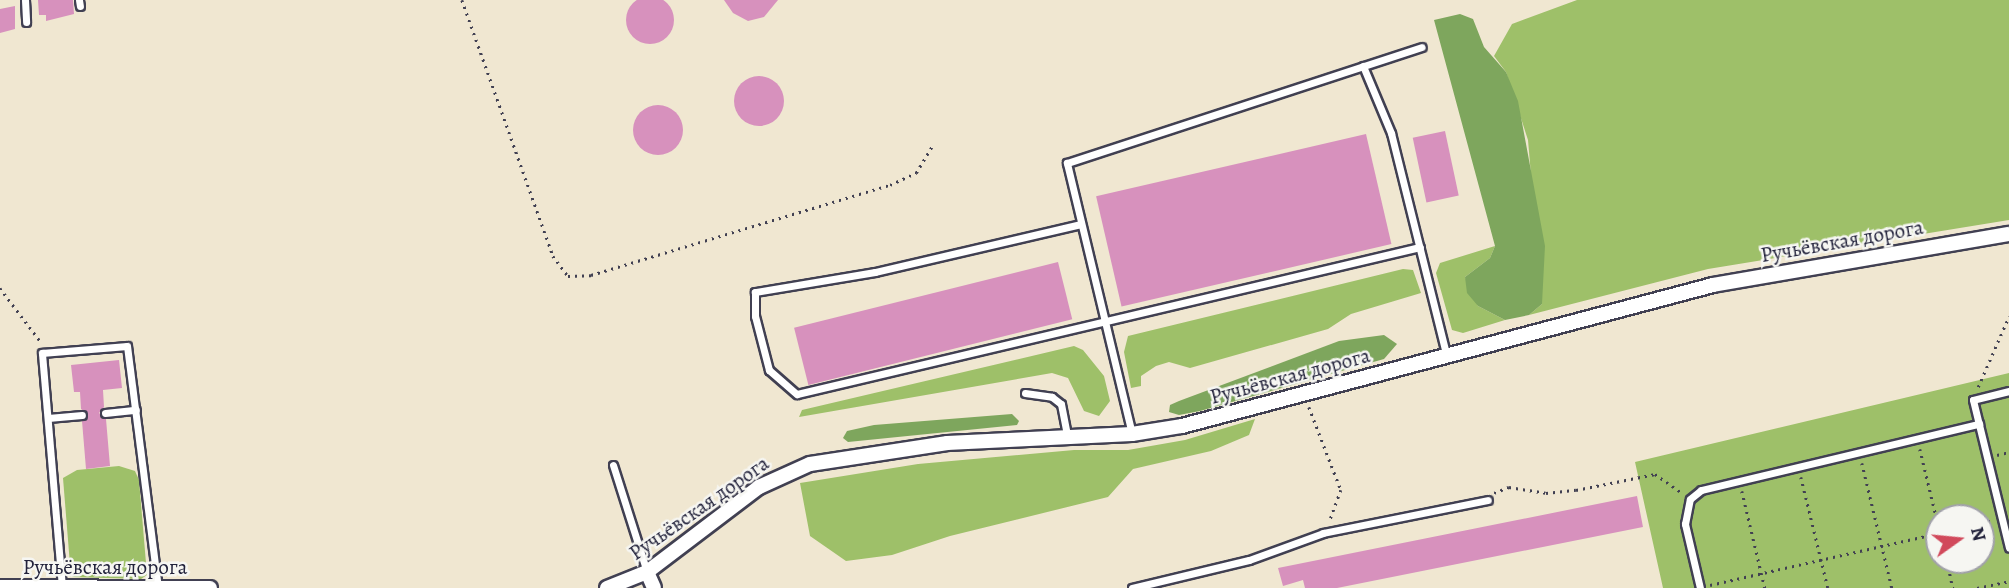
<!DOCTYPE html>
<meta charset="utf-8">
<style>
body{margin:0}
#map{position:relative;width:2009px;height:588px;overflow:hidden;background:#f0e7d1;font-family:Alegreya,serif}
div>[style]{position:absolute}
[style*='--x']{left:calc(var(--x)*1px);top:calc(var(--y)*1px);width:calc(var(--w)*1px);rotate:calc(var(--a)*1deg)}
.green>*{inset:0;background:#9ec069}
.forest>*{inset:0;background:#7ea65d}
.building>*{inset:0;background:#d791bd;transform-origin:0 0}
.round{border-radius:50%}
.path>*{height:2.5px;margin-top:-1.25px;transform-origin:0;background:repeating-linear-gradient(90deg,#414052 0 2px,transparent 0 7px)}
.roads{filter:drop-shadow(2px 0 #414052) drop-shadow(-2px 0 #414052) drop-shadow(0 2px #414052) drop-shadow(0 -2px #414052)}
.lane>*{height:7px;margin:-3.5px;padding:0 3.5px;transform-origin:3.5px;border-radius:3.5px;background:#fff}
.street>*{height:14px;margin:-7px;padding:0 7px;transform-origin:7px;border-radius:7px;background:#fff}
span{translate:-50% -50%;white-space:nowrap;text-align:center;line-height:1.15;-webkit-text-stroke:5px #f6f6f2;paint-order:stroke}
.street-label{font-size:21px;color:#22223b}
.north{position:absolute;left:1925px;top:504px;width:70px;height:70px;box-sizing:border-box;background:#f6f6f2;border:2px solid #a1a1a9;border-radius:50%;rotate:75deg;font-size:19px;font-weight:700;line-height:28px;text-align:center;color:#22223b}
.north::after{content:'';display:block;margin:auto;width:24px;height:32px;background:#d1495b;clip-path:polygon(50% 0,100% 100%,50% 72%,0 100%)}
</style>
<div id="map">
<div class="green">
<div style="clip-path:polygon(1577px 0,2009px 0,2009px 220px,1708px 269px,1529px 315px,1542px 304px,1528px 140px,1506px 72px,1494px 56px,1512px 24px)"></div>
<div style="clip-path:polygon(1495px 246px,1490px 258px,1465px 277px,1478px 306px,1505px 320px,1463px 333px,1452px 330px,1436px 273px,1440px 263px)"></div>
<div style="clip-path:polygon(1403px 269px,1413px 270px,1421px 293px,1351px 314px,1328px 329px,1190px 368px,1169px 362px,1156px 366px,1141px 376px,1141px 386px,1131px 388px,1124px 352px,1128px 336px)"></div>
<div style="clip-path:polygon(1074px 346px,1083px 350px,1104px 376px,1110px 401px,1099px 416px,1084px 411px,1068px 378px,1052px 373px,799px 417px,802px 410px)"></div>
<div style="clip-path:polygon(evenodd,2009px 373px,2009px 588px,1663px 588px,1635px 462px,2009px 373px,1939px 518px,1981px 518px,1981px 560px,1939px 560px,1939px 518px)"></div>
<div style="clip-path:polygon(1255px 419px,1249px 435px,1211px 451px,1133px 469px,1108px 497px,950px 536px,892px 555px,846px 561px,810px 536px,800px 483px,918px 464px,1074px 450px,1128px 450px,1185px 440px)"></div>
<div style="clip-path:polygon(119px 466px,135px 471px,139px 480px,147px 575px,141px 579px,71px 577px,63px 478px,77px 470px)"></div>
</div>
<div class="forest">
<div style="clip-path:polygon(1460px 14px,1473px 19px,1484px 47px,1506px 72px,1518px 101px,1545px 246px,1542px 304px,1529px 315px,1505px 320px,1478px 306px,1467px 293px,1465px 277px,1490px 258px,1495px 246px,1434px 20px)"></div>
<div style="clip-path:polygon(1384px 335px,1397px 344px,1384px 359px,1200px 411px,1179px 415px,1169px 412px,1170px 405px,1179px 401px,1339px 341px)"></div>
<div style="clip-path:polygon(1012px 414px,1019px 421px,1017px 425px,848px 442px,843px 438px,847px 431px,874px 425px)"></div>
</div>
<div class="building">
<div class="round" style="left:626px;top:-4px;width:48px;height:48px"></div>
<div style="clip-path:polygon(38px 0,73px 0,74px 14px,46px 21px,46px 15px,39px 15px)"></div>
<div style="clip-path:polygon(724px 0,778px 0,764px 17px,748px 21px,733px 13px)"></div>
<div style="clip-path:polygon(15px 6px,15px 29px,0 33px,0 9px)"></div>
<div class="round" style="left:734px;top:76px;width:50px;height:50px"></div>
<div class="round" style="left:633px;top:105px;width:50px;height:50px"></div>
<div style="left:1445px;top:131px;width:66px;height:33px;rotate:78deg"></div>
<div style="left:1366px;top:134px;width:113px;height:277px;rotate:77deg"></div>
<div style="left:1058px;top:262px;width:59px;height:272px;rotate:76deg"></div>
<div style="clip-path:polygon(119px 360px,122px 388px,103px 390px,104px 407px,99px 413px,106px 419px,110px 466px,86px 469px,82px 421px,88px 414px,81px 409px,80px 392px,74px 392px,71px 365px)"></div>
<div style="clip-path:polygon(1637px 496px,1643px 527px,1337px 588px,1305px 588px,1303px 580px,1283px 586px,1278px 568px)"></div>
</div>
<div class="path">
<div style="--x:462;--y:0;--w:272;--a:70.4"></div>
<div style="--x:553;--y:256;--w:25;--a:53"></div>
<div style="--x:568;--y:276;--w:23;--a:-2"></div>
<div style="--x:591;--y:275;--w:312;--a:-16.8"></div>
<div style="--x:890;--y:185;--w:29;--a:-25"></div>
<div style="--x:916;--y:173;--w:31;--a:-59"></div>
<div style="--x:0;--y:288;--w:68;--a:52.8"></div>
<div style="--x:1978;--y:387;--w:77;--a:-66.4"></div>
<div style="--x:1309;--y:407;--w:89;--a:68.9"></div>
<div style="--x:1341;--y:490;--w:33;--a:110"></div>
<div style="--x:1920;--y:449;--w:81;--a:76.5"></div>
<div style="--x:1997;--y:455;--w:12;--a:-14"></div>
<div style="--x:1862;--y:463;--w:129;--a:76.5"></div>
<div style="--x:1801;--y:477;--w:114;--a:76.3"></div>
<div style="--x:1742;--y:491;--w:100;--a:76.7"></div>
<div style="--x:1494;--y:493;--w:16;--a:-22"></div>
<div style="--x:1509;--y:487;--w:37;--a:9"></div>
<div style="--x:1546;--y:493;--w:30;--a:-6"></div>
<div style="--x:1576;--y:490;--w:81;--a:-11.4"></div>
<div style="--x:1655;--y:474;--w:33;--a:35"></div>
<div style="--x:1981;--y:523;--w:11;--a:-15"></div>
<div style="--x:1947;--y:560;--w:29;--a:78"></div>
<div style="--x:1710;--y:585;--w:235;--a:-12.8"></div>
<div style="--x:1977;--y:588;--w:33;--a:-12"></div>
</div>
<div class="roads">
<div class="lane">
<div style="--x:25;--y:0;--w:22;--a:87"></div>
<div style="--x:79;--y:0;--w:6;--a:81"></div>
<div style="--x:1363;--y:66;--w:73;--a:67.3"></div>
<div style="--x:1391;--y:133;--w:231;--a:76"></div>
<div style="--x:1081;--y:224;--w:212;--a:166.9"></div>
<div style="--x:875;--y:272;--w:122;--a:170.5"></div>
<div style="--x:755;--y:292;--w:24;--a:90"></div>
<div style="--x:755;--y:316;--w:56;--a:75.5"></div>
<div style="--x:769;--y:370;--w:37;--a:41"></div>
<div style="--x:797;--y:394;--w:640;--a:-13.28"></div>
<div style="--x:2009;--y:391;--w:37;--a:166"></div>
<div style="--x:1973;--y:400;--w:152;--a:76.3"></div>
<div style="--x:1025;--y:393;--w:27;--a:8"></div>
<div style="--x:1052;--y:397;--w:11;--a:38"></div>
<div style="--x:1061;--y:404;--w:33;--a:79"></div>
<div style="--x:105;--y:413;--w:31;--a:-6"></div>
<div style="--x:48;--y:418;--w:34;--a:-5"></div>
<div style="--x:1132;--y:434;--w:279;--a:-103.5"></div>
<div style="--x:1067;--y:163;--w:373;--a:-18.1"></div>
<div style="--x:613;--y:465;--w:112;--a:72.4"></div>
<div style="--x:62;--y:587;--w:235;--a:-94.9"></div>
<div style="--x:42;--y:353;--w:85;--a:-4.7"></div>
<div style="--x:127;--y:346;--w:243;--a:82.7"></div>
<div style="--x:1132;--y:588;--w:120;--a:-13.5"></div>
<div style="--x:1249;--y:560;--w:79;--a:-20"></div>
<div style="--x:1323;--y:533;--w:168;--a:-11.3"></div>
<div style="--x:1700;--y:588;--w:66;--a:-103.2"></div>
<div style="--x:1685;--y:524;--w:25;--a:-79"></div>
<div style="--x:1690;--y:499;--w:14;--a:-39"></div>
<div style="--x:1701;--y:490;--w:286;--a:-13.4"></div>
</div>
<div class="street">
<div style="--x:647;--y:572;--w:17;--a:66"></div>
<div style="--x:0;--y:587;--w:210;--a:0.3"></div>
<div style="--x:607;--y:588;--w:43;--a:-21.8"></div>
<div style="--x:647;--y:572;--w:141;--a:-37.2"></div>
<div style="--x:759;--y:487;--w:56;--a:-24.3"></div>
<div style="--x:810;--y:464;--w:139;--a:-8.7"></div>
<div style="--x:947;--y:443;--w:185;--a:-2.8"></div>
<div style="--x:1132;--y:434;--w:51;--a:-9.1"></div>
<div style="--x:1182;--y:426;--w:549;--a:-14.87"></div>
<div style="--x:1713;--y:285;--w:300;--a:-9.8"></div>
</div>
</div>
<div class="street-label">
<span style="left:1842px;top:241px;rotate:-10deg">Ручьёвская дорога</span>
<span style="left:1290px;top:376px;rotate:-15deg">Ручьёвская дорога</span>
<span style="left:699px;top:508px;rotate:-35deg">Ручьёвская дорога</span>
<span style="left:105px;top:567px">Ручьёвская дорога</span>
</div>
<div class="north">N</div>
</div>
